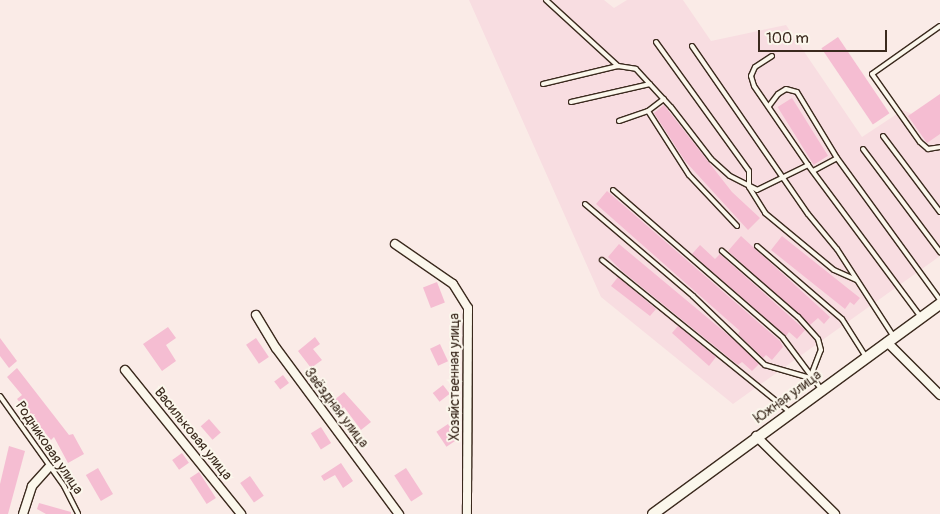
<!DOCTYPE html>
<meta charset="utf-8">
<style>
body{margin:0}
#map{position:relative;width:940px;height:514px;overflow:hidden;background:#faebe7;font-family:Pangolin,sans-serif}
div>[style]{position:absolute}
[style*='--x']{left:calc(var(--x)*1px);top:calc(var(--y)*1px);width:calc(var(--w)*1px);rotate:calc(var(--a)*1deg)}
.built>*{inset:0;background:#f8dde1}
.building>*{inset:0;background:#f5bdd2;transform-origin:0 0}
.roads{filter:drop-shadow(1px 0 #3b2a1e) drop-shadow(-1px 0 #3b2a1e) drop-shadow(0 1px #3b2a1e) drop-shadow(0 -1px #3b2a1e)}
.service>*{height:4px;margin:-2px;padding:0 2px;transform-origin:2px;border-radius:2px;background:#fbf7ec}
.minor>*{height:8px;margin:-4px;padding:0 4px;transform-origin:4px;border-radius:4px;background:#fbf7ec}
.tertiary>*{height:10px;margin:-5px;padding:0 5px;transform-origin:5px;border-radius:5px;background:#fbf7ec}
span{translate:-50% -50%;white-space:nowrap;text-align:center;line-height:1.15;-webkit-text-stroke:4px #fbf7ec;paint-order:stroke}
.street-label{font-size:14px;color:#3b2a1e}
.scale{position:absolute;left:758px;top:30px;width:129px;height:22px;box-sizing:border-box;border:2px solid #3b2a1e;border-top:0;padding-left:6px;font-size:15px;line-height:18px;white-space:nowrap;color:#3b2a1e;-webkit-text-stroke:4px #fbf7ec;paint-order:stroke}
</style>
<div id="map">
<div class="built">
<div style="clip-path:polygon(469px 0,604px 0,614px 8px,627px 0,683px 0,711px 41px,786px 25px,862px 137px,903px 110px,940px 127px,940px 256px,733px 404px,601px 297px)"></div>
</div>
<div class="building">
<div style="left:838px;top:37px;width:92px;height:20px;rotate:56deg"></div>
<div style="clip-path:polygon(940px 94px,940px 134px,927px 143px,908px 116px)"></div>
<div style="left:792px;top:98px;width:68px;height:17px;rotate:58deg"></div>
<div style="clip-path:polygon(664px 105px,732px 192px,760px 218px,748px 230px,685px 161px,654px 113px)"></div>
<div style="clip-path:polygon(607px 191px,780px 341px,783px 347px,772px 360px,766px 355px,763px 358px,738px 334px,740px 331px,596px 204px)"></div>
<div style="clip-path:polygon(741px 236px,830px 317px,824px 324px,818px 318px,810px 325px,728px 251px)"></div>
<div style="clip-path:polygon(782px 236px,860px 298px,854px 305px,850px 302px,845px 309px,771px 250px)"></div>
<div style="clip-path:polygon(619px 244px,733px 339px,759px 364px,752px 371px,742px 362px,738px 365px,622px 271px,608px 257px)"></div>
<div style="clip-path:polygon(700px 245px,715px 259px,720px 254px,805px 330px,797px 339px,789px 332px,786px 336px,692px 254px)"></div>
<div style="clip-path:polygon(618px 277px,656px 309px,650px 316px,611px 286px)"></div>
<div style="left:437px;top:282px;width:22px;height:15px;rotate:69deg"></div>
<div style="clip-path:polygon(678px 326px,716px 357px,709px 366px,672px 333px)"></div>
<div style="clip-path:polygon(168px 327px,176px 338px,166px 345px,176px 361px,162px 371px,143px 344px)"></div>
<div style="clip-path:polygon(315px 337px,320px 344px,313px 349px,322px 360px,311px 368px,298px 351px)"></div>
<div style="clip-path:polygon(0 338px,17px 361px,9px 368px,0 356px)"></div>
<div style="left:256px;top:338px;width:23px;height:12px;rotate:56deg"></div>
<div style="left:440px;top:344px;width:19px;height:11px;rotate:65deg"></div>
<div style="clip-path:polygon(17px 368px,69px 435px,73px 434px,84px 454px,68px 463px,54px 437px,51px 440px,17px 399px,22px 395px,7px 377px)"></div>
<div style="left:283px;top:375px;width:10px;height:11px;rotate:53deg"></div>
<div style="left:443px;top:385px;width:11px;height:13px;rotate:52deg"></div>
<div style="clip-path:polygon(344px 392px,371px 422px,361px 430px,344px 407px,341px 410px,333px 401px)"></div>
<div style="left:209px;top:419px;width:18px;height:11px;rotate:49deg"></div>
<div style="left:448px;top:424px;width:18px;height:14px;rotate:56deg"></div>
<div style="left:321px;top:427px;width:19px;height:12px;rotate:58deg"></div>
<div style="clip-path:polygon(9px 446px,25px 451px,8px 514px,0 514px,0 484px)"></div>
<div style="left:182px;top:453px;width:12px;height:12px;rotate:55deg"></div>
<div style="clip-path:polygon(341px 463px,353px 481px,343px 488px,335px 475px,324px 481px,321px 476px)"></div>
<div style="left:98px;top:468px;width:30px;height:14px;rotate:60deg"></div>
<div style="left:406px;top:468px;width:31px;height:14px;rotate:57deg"></div>
<div style="left:199px;top:472px;width:31px;height:11px;rotate:57deg"></div>
<div style="left:250px;top:476px;width:24px;height:12px;rotate:55deg"></div>
<div style="clip-path:polygon(39px 503px,71px 512px,71px 514px,46px 514px,37px 509px)"></div>
</div>
<div class="roads">
<div class="service">
<div style="--x:546;--y:0;--w:98;--a:42.5"></div>
<div style="--x:618;--y:66;--w:18;--a:9"></div>
<div style="--x:636;--y:69;--w:52;--a:47.4"></div>
<div style="--x:671;--y:107;--w:66;--a:52.4"></div>
<div style="--x:711;--y:159;--w:25;--a:42"></div>
<div style="--x:730;--y:176;--w:30;--a:27"></div>
<div style="--x:757;--y:190;--w:57;--a:-26.1"></div>
<div style="--x:940;--y:26;--w:83;--a:144.8"></div>
<div style="--x:872;--y:74;--w:83;--a:54.8"></div>
<div style="--x:920;--y:142;--w:11;--a:41"></div>
<div style="--x:928;--y:149;--w:12;--a:-9"></div>
<div style="--x:656;--y:42;--w:159;--a:54.2"></div>
<div style="--x:749;--y:171;--w:16;--a:90"></div>
<div style="--x:749;--y:187;--w:31;--a:58"></div>
<div style="--x:765;--y:213;--w:89;--a:39.6"></div>
<div style="--x:834;--y:270;--w:24;--a:24"></div>
<div style="--x:692;--y:46;--w:204;--a:55.4"></div>
<div style="--x:808;--y:214;--w:45;--a:50.4"></div>
<div style="--x:837;--y:249;--w:105;--a:57.1"></div>
<div style="--x:772;--y:56;--w:20;--a:147"></div>
<div style="--x:755;--y:67;--w:10;--a:114"></div>
<div style="--x:751;--y:76;--w:10;--a:73"></div>
<div style="--x:754;--y:86;--w:96;--a:55.6"></div>
<div style="--x:808;--y:165;--w:189;--a:53.4"></div>
<div style="--x:543;--y:84;--w:77;--a:-13.5"></div>
<div style="--x:571;--y:102;--w:81;--a:-12.8"></div>
<div style="--x:769;--y:106;--w:15;--a:-53"></div>
<div style="--x:778;--y:94;--w:9;--a:-32"></div>
<div style="--x:786;--y:89;--w:11;--a:15"></div>
<div style="--x:797;--y:92;--w:77;--a:58.8"></div>
<div style="--x:648;--y:111;--w:76;--a:57.4"></div>
<div style="--x:689;--y:175;--w:70;--a:46.7"></div>
<div style="--x:619;--y:121;--w:31;--a:-19"></div>
<div style="--x:648;--y:111;--w:20;--a:-37"></div>
<div style="--x:883;--y:136;--w:95;--a:53.1"></div>
<div style="--x:863;--y:149;--w:129;--a:53.2"></div>
<div style="--x:813;--y:171;--w:27;--a:-28"></div>
<div style="--x:837;--y:158;--w:175;--a:54"></div>
<div style="--x:613;--y:190;--w:225;--a:41"></div>
<div style="--x:783;--y:338;--w:64;--a:53.3"></div>
<div style="--x:585;--y:204;--w:142;--a:40.4"></div>
<div style="--x:693;--y:296;--w:100;--a:43.8"></div>
<div style="--x:765;--y:365;--w:47;--a:16.1"></div>
<div style="--x:810;--y:378;--w:30;--a:-69"></div>
<div style="--x:821;--y:350;--w:11;--a:-105"></div>
<div style="--x:818;--y:339;--w:30;--a:-132"></div>
<div style="--x:798;--y:317;--w:101;--a:-139"></div>
<div style="--x:757;--y:246;--w:112;--a:40.7"></div>
<div style="--x:842;--y:319;--w:45;--a:57.7"></div>
<div style="--x:602;--y:260;--w:242;--a:39"></div>
<div style="--x:0;--y:396;--w:110;--a:54.6"></div>
<div style="--x:64;--y:486;--w:31;--a:63"></div>
</div>
<div class="minor">
<div style="--x:395;--y:244;--w:70;--a:34.6"></div>
<div style="--x:453;--y:284;--w:28;--a:58"></div>
<div style="--x:468;--y:308;--w:206;--a:90.3"></div>
<div style="--x:256;--y:315;--w:39;--a:59"></div>
<div style="--x:276;--y:348;--w:207;--a:53.5"></div>
<div style="--x:887;--y:342;--w:75;--a:45"></div>
<div style="--x:125;--y:370;--w:185;--a:51.1"></div>
<div style="--x:756;--y:436;--w:111;--a:44.6"></div>
<div style="--x:23;--y:514;--w:29;--a:-72"></div>
<div style="--x:32;--y:486;--w:25;--a:-48"></div>
</div>
<div class="tertiary">
<div style="--x:653;--y:514;--w:356;--a:-36.2"></div>
</div>
</div>
<div class="street-label">
<span style="left:455px;top:377px;rotate:-90deg">Хозяйственная улица</span>
<span style="left:788px;top:397px;rotate:-36deg">Южная улица</span>
<span style="left:336px;top:408px;rotate:53deg">Звёздная улица</span>
<span style="left:193px;top:434px;rotate:51deg">Васильковая улица</span>
<span style="left:49px;top:448px;rotate:56deg">Родниковая улица</span>
</div>
<div class="scale">100 m</div>
</div>
